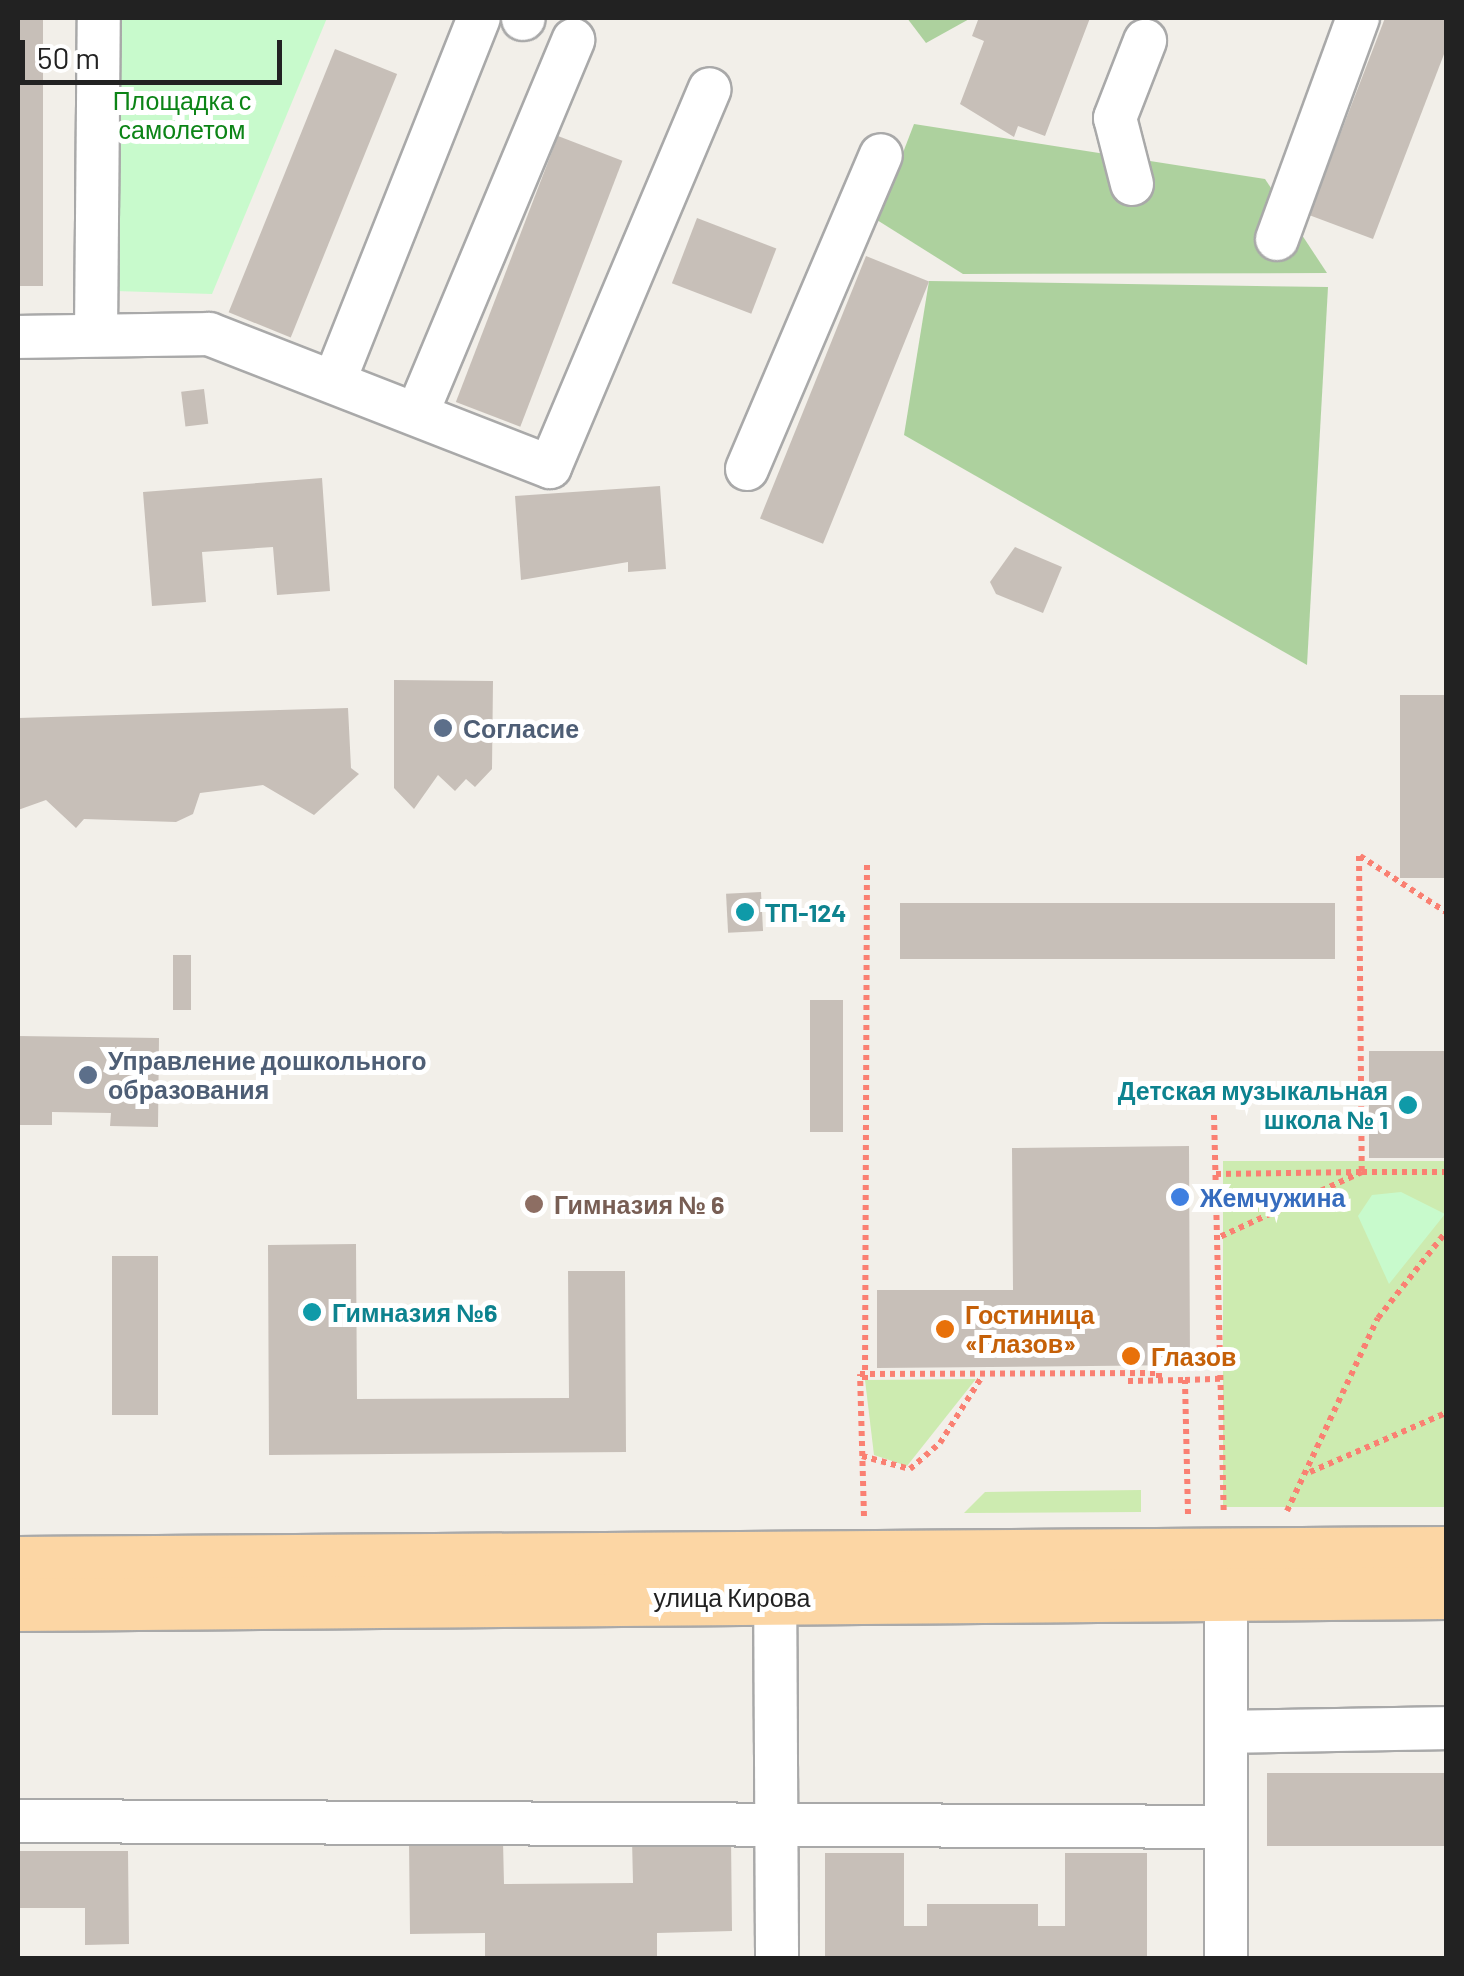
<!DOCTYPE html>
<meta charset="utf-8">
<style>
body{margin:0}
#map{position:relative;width:1464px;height:1976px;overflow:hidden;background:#f2efe9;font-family:Barlow,sans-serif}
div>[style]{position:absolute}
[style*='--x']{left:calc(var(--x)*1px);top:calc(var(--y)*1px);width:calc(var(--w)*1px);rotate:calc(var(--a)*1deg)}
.grass>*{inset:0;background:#cdebb0;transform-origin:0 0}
.forest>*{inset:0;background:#add19e}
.park>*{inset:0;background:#c8facc}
.building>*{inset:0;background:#c7bfb8;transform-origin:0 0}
.path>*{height:6px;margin-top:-3px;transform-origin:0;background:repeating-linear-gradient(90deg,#fa8072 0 5px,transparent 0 10px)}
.roads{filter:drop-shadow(2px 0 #a9a9a9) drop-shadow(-2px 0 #a9a9a9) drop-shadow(0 2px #a9a9a9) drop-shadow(0 -2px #a9a9a9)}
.minor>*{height:42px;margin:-21px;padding:0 21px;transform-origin:21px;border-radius:21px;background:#fff}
.major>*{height:52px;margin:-26px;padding:0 26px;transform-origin:26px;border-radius:26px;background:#fcd6a4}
.dots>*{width:28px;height:28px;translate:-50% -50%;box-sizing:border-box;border:5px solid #fff;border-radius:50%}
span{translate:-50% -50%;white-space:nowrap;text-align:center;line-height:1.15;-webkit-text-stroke:10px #fff;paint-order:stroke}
.park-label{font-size:25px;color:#0c8416}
.service-label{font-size:25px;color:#4e5e75;font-weight:700}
.left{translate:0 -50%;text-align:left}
.culture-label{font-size:25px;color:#0d838f;font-weight:700}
.right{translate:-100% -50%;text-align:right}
.shop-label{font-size:25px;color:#366cbe;font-weight:700}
.education-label{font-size:25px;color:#785e54;font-weight:700}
.food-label{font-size:25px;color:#c56008;font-weight:700}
.street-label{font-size:25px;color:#222}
.frame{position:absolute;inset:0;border:20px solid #222;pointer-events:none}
.scale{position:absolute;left:20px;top:40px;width:262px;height:45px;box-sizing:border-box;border:5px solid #222;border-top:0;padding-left:12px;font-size:30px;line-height:35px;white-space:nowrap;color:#222;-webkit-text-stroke:8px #fff;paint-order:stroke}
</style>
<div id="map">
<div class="grass">
<div style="left:1223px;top:1161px;width:223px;height:346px"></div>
<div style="clip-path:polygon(976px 1379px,907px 1466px,874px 1455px,865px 1380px)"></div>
<div style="clip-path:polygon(1141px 1490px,1141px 1512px,964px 1513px,985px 1492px)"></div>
</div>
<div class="forest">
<div style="clip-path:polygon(907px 18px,971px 18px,926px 43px)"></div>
<div style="clip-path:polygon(914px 124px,1265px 179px,1327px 273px,963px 274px,877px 220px)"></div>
<div style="clip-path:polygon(929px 281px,1328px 287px,1307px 665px,904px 435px)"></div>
</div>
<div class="park">
<div style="clip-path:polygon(89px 18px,327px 18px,212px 294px,83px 290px)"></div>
<div style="clip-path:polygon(1401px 1192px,1445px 1214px,1389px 1284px,1358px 1216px,1372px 1195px)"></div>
</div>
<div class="building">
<div style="left:18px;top:18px;width:25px;height:268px"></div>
<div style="clip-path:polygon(993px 18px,1090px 18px,1045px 136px,1018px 126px,1014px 137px,960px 104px,984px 41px,972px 36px,978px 20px)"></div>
<div style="clip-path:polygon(1385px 18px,1446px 18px,1446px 49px,1373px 239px,1309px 215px)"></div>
<div style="left:335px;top:49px;width:67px;height:284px;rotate:22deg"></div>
<div style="left:558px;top:136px;width:69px;height:285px;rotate:21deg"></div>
<div style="left:697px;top:218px;width:85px;height:70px;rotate:21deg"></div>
<div style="left:866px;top:256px;width:68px;height:283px;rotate:22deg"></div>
<div style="left:204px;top:389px;width:35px;height:23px;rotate:83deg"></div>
<div style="clip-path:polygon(322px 478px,330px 591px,277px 595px,273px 547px,202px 552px,206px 602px,152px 606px,143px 492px)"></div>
<div style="clip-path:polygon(660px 486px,666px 569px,628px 572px,628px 562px,521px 580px,515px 496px)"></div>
<div style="clip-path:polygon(1015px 547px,1062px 567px,1043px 613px,996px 594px,990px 582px)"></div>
<div style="clip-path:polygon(394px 680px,493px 681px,492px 769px,475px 787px,466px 779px,455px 791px,438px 775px,414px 809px,394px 788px)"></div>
<div style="left:1400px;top:695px;width:46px;height:183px"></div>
<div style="clip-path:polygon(348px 708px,351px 768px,359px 774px,314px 815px,263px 785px,200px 793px,193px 814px,176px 822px,84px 819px,76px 828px,46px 800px,18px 810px,18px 718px)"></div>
<div style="left:761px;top:892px;width:39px;height:35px;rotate:87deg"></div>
<div style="left:900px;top:903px;width:435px;height:56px"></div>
<div style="left:173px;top:955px;width:18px;height:55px"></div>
<div style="left:810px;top:1000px;width:33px;height:132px"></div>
<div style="clip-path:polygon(18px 1036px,159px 1038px,158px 1127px,110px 1126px,111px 1113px,52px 1112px,52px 1125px,18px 1125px)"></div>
<div style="left:1369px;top:1051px;width:77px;height:107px"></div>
<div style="clip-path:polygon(1189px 1146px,1190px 1365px,877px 1368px,877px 1290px,1013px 1290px,1012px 1148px)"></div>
<div style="clip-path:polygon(356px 1244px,357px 1399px,569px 1398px,568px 1271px,625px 1271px,626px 1452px,269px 1455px,268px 1245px)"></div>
<div style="left:112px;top:1256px;width:46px;height:159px"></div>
<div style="left:1267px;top:1773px;width:179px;height:73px"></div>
<div style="clip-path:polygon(731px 1837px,732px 1931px,657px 1933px,657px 1958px,485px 1958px,485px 1933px,410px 1934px,409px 1842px,503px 1841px,504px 1884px,633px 1883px,632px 1839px)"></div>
<div style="clip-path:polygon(18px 1851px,128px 1851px,129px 1944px,85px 1945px,85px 1908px,18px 1908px)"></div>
<div style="clip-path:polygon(825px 1853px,904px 1853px,904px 1926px,927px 1926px,927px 1904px,1038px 1904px,1038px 1926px,1065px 1926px,1065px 1853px,1147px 1853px,1147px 1958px,825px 1958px)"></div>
</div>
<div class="path">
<div style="--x:1359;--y:856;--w:316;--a:89.5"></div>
<div style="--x:1362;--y:1172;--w:84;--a:0"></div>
<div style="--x:1360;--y:856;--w:103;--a:33.1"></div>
<div style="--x:1214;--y:1115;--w:399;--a:88.6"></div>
<div style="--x:1216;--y:1174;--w:146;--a:-0.8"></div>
<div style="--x:1362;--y:1172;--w:159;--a:155.5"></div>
<div style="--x:865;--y:1380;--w:519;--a:-89.78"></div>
<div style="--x:1128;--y:1381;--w:57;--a:-1"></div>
<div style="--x:862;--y:1456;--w:50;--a:15.2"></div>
<div style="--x:910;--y:1469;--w:40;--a:-41"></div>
<div style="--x:940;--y:1443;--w:80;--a:-57.7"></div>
<div style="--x:1310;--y:1472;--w:148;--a:-23.5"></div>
<div style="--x:1287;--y:1511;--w:213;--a:-64.8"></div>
<div style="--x:1378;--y:1318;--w:110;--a:-51.7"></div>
<div style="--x:1188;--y:1514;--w:134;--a:-91.3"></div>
<div style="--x:1185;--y:1380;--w:35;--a:-2"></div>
<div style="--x:864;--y:1516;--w:142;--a:-91.6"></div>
<div style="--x:860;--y:1374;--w:299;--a:-0.2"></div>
<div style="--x:1159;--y:1373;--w:8;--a:90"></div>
</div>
<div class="roads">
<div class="minor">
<div style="--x:523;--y:19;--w:1;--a:-45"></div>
<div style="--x:1132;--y:184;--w:68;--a:-104.4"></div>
<div style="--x:1115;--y:118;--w:83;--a:-68.7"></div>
<div style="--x:1277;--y:239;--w:235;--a:-69.9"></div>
<div style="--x:96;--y:334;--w:316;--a:-89.5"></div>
<div style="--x:18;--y:337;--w:191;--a:-0.9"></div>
<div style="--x:209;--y:334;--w:366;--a:21.3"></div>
<div style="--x:550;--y:467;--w:410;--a:-67.1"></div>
<div style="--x:336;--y:377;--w:386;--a:-68.3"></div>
<div style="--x:419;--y:409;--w:400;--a:-67.3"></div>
<div style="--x:747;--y:469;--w:341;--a:-66.9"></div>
<div style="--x:775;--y:1568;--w:390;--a:89.7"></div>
<div style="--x:1227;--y:1732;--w:219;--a:-1"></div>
<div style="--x:18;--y:1821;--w:1207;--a:0.28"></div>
<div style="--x:1226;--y:1958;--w:393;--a:-90"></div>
</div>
<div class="major">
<div style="--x:18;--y:1563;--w:1428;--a:-0.4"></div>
<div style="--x:18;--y:1605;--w:1428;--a:-0.48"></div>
</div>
</div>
<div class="dots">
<div style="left:443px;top:728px;background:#5c6f8a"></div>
<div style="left:745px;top:912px;background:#0f9aa8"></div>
<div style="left:88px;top:1075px;background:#5c6f8a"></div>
<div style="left:1408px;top:1105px;background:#0f9aa8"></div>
<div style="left:1180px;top:1197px;background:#3f7fe0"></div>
<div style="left:534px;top:1204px;background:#8d6e63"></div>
<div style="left:312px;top:1312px;background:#0f9aa8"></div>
<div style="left:945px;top:1329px;background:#e8710a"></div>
<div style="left:1131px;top:1356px;background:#e8710a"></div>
</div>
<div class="park-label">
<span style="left:182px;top:115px">Площадка с<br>самолетом</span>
</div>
<div class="service-label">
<span class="left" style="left:463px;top:728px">Согласие</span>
<span class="left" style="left:108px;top:1075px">Управление дошкольного<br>образования</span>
</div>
<div class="culture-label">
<span class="left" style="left:765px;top:912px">ТП-124</span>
<span class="right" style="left:1388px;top:1105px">Детская музыкальная<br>школа № 1</span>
<span class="left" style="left:332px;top:1312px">Гимназия №6</span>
</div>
<div class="shop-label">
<span class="left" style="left:1200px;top:1197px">Жемчужина</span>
</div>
<div class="education-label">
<span class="left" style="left:554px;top:1204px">Гимназия № 6</span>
</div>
<div class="food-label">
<span class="left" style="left:965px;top:1329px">Гостиница<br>«Глазов»</span>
<span class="left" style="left:1151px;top:1356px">Глазов</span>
</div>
<div class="street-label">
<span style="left:732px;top:1597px">улица Кирова</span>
</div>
<div class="frame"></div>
<div class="scale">50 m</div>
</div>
